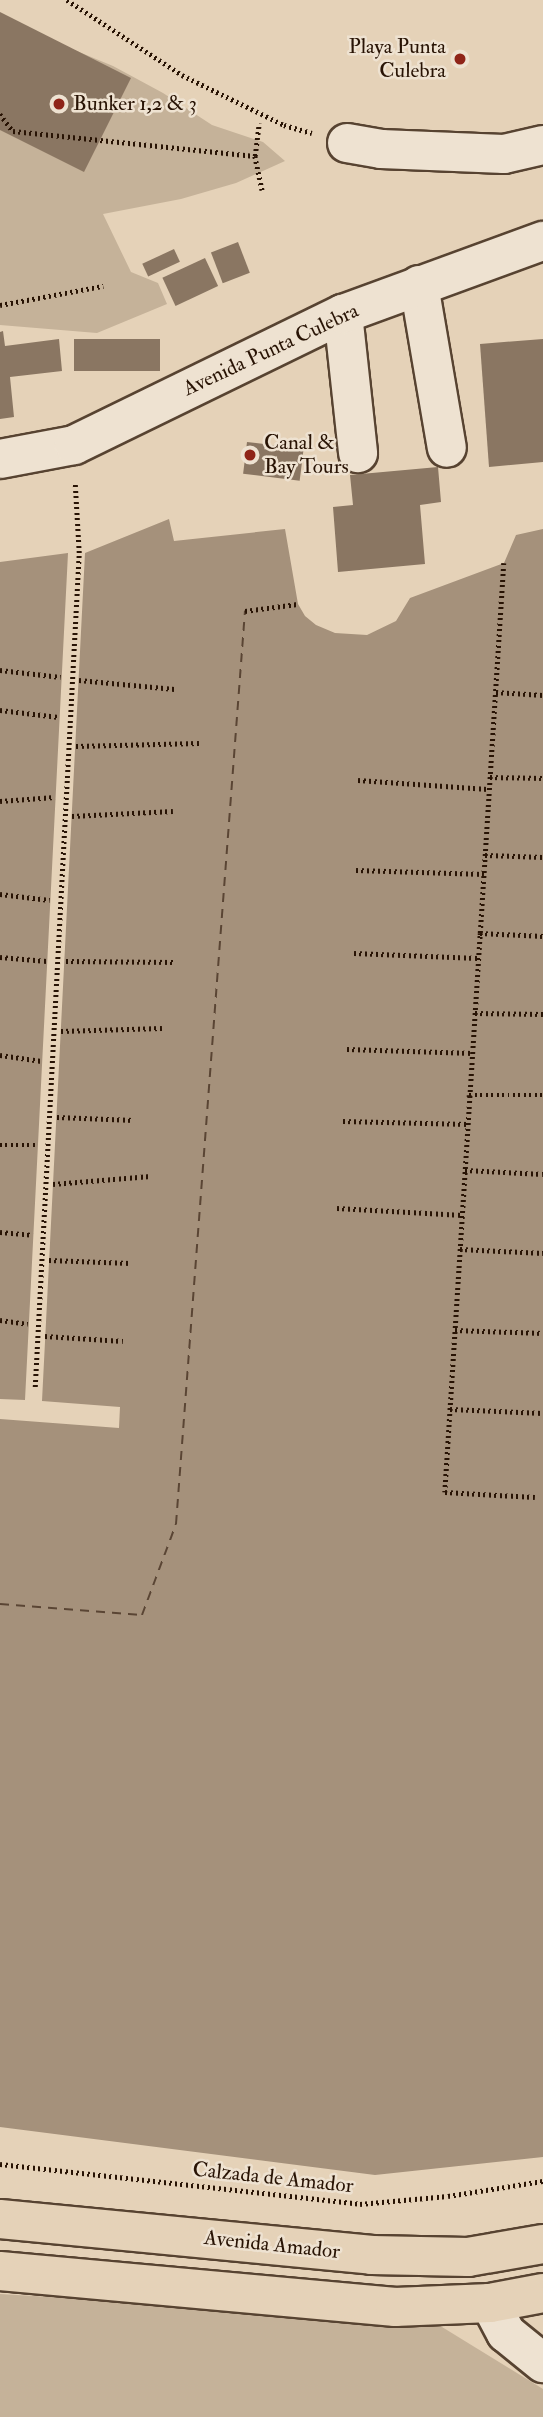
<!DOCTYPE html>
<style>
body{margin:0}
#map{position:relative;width:543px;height:2417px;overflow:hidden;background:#e5d2b8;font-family:"IM FELL Double Pica",serif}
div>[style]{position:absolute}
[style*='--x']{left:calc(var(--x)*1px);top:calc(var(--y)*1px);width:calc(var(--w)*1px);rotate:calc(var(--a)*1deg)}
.green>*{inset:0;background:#c5b299}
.water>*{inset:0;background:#a5917b}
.pier>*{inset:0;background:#e5d2b8}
.ferry>*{height:2px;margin-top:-1px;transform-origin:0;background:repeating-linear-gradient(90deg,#5a4534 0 9px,transparent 0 16px)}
.building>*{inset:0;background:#8a7662;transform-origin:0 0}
.path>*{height:4.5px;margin-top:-2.25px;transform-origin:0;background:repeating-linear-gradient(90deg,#281304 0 2px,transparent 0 5.5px)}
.roads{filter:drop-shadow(2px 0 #574331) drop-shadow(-2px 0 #574331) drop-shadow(0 2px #574331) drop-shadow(0 -2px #574331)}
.minor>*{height:38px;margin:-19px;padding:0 19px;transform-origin:19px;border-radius:19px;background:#eee2d1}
.major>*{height:38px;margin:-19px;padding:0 19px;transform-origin:19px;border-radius:19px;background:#e5d2b8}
.dots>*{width:19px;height:19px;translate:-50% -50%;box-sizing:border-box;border:4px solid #eee2d1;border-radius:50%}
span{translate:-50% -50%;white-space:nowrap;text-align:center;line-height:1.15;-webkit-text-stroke:5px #eee2d1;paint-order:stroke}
.poi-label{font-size:21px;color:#281304}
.right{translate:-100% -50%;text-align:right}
.left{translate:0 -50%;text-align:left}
.street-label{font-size:21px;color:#281304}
</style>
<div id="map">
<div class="green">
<div style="clip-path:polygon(0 14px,38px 35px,113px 66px,163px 93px,212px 125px,263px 142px,285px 161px,236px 183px,181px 199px,103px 214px,131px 272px,158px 283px,167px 304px,97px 333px,0 325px)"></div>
<div style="clip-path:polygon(0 2294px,429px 2319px,543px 2389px,543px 2417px,0 2417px)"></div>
</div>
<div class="water">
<div style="clip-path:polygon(169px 519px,174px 541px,285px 529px,298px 604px,305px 616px,316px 625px,335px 633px,367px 635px,396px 621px,410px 598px,504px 563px,516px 535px,543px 529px,543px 2157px,375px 2175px,0 2127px,0 562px,68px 553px,85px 553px)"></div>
</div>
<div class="pier">
<div style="clip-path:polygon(68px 553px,85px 553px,42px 1401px,120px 1407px,119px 1428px,0 1419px,0 1399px,25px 1400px)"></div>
</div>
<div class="ferry">
<div style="--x:0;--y:1604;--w:142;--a:4.4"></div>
<div style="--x:142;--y:1615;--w:97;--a:-69.5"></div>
<div style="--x:176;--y:1524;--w:916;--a:-85.68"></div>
</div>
<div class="building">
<div style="clip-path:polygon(0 12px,131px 78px,84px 172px,0 130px)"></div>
<div style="left:238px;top:242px;width:33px;height:29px;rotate:69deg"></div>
<div style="left:174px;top:249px;width:14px;height:35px;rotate:65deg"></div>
<div style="left:205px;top:258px;width:31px;height:47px;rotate:65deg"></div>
<div style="clip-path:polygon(3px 331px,5px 346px,59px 339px,62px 371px,10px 377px,14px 417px,0 419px,0 332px)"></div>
<div style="left:74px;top:339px;width:86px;height:32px"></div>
<div style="clip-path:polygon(543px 339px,543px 462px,489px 467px,480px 344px)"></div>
<div style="left:247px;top:442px;width:57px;height:32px;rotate:7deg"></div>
<div style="clip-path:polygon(438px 467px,441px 502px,420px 505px,425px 564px,338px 572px,333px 507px,353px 505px,350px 475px)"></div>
</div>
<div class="path">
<div style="--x:67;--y:0;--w:137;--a:33.1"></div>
<div style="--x:182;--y:75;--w:114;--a:26.1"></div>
<div style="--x:284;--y:125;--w:29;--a:16"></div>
<div style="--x:0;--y:114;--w:21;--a:53"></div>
<div style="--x:13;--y:131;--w:243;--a:5.9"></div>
<div style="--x:255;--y:156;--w:35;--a:78"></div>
<div style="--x:255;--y:156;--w:33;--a:-83"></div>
<div style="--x:0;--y:305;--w:105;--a:-10.5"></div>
<div style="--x:504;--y:563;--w:931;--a:93.63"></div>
<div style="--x:445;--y:1492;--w:90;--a:3.2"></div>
<div style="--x:245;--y:611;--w:53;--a:-7.5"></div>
<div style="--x:0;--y:670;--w:61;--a:6.5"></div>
<div style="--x:79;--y:680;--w:96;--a:5.4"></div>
<div style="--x:496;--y:692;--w:47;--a:3.7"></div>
<div style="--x:0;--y:710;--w:59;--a:6.8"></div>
<div style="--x:76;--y:746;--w:123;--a:-1.4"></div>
<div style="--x:490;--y:777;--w:53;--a:1.1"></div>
<div style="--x:358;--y:780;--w:130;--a:4"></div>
<div style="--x:0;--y:801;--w:55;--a:-4.2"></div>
<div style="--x:72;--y:816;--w:101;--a:-2.8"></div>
<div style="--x:485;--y:855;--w:58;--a:2"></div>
<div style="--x:356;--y:870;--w:128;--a:1.8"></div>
<div style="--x:0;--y:894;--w:50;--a:6.8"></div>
<div style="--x:480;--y:935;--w:2;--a:-90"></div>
<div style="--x:480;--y:933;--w:63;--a:2.7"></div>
<div style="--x:354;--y:953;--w:124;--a:2.3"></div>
<div style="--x:0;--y:957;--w:47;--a:4.9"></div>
<div style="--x:66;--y:961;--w:108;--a:0.5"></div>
<div style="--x:475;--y:1013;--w:68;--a:0.8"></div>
<div style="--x:61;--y:1031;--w:101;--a:-1.7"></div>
<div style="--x:347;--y:1049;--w:126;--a:1.8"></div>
<div style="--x:0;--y:1055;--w:42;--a:8.1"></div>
<div style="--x:469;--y:1097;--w:2;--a:-90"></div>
<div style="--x:469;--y:1095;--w:74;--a:0"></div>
<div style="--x:57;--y:1117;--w:77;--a:2.2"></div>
<div style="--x:343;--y:1121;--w:125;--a:1.4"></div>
<div style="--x:0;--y:1145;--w:37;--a:0"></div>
<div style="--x:465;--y:1170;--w:78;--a:2.9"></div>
<div style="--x:53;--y:1184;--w:98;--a:-4.7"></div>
<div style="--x:337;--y:1208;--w:126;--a:3.2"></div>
<div style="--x:0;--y:1232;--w:33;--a:5"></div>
<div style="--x:460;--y:1249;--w:83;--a:2.8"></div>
<div style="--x:49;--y:1260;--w:81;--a:2.1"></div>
<div style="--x:0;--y:1320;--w:28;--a:8"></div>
<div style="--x:455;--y:1330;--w:88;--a:2"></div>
<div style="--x:45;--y:1336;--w:78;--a:3.7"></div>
<div style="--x:35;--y:1387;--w:835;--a:-86.98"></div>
<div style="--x:79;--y:553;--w:70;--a:-93.3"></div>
<div style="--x:450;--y:1409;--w:93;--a:2.5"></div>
<div style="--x:0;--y:2164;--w:362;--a:6.3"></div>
<div style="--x:360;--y:2204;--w:88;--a:-5.2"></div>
<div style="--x:448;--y:2196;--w:96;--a:-9"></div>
</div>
<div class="roads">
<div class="minor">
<div style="--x:347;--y:143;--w:35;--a:10"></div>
<div style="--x:381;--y:149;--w:123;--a:2.3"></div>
<div style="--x:504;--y:154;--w:40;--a:-13"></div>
<div style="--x:419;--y:285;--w:165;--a:80.3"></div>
<div style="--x:343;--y:314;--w:140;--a:83.8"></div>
<div style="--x:0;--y:459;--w:75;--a:-10.7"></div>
<div style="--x:74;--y:445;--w:299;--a:-26"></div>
<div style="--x:343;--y:314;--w:213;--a:-20.1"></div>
<div style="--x:490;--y:2303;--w:34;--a:62"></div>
<div style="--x:506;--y:2333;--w:48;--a:39"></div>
</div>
<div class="major">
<div style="--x:0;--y:2219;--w:374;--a:5.5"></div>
<div style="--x:372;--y:2255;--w:96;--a:1.2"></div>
<div style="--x:468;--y:2257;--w:76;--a:-9.8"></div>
<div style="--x:0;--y:2271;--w:397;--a:5.2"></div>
<div style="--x:395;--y:2307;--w:95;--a:-2.4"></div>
<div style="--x:490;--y:2303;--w:54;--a:-10.7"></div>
</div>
</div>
<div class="dots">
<div style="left:460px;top:59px;background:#8f2418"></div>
<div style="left:59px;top:104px;background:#8f2418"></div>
<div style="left:250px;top:455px;background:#8f2418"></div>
</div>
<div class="poi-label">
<span class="right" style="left:446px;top:59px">Playa Punta<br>Culebra</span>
<span class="left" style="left:73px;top:104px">Bunker 1,2 &amp; 3</span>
<span class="left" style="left:264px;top:455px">Canal &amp;<br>Bay Tours</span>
</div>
<div class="street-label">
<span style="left:271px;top:350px;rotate:-25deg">Avenida Punta Culebra</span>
<span style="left:273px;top:2178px;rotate:6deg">Calzada de Amador</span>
<span style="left:272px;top:2245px;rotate:6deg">Avenida Amador</span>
</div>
</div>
